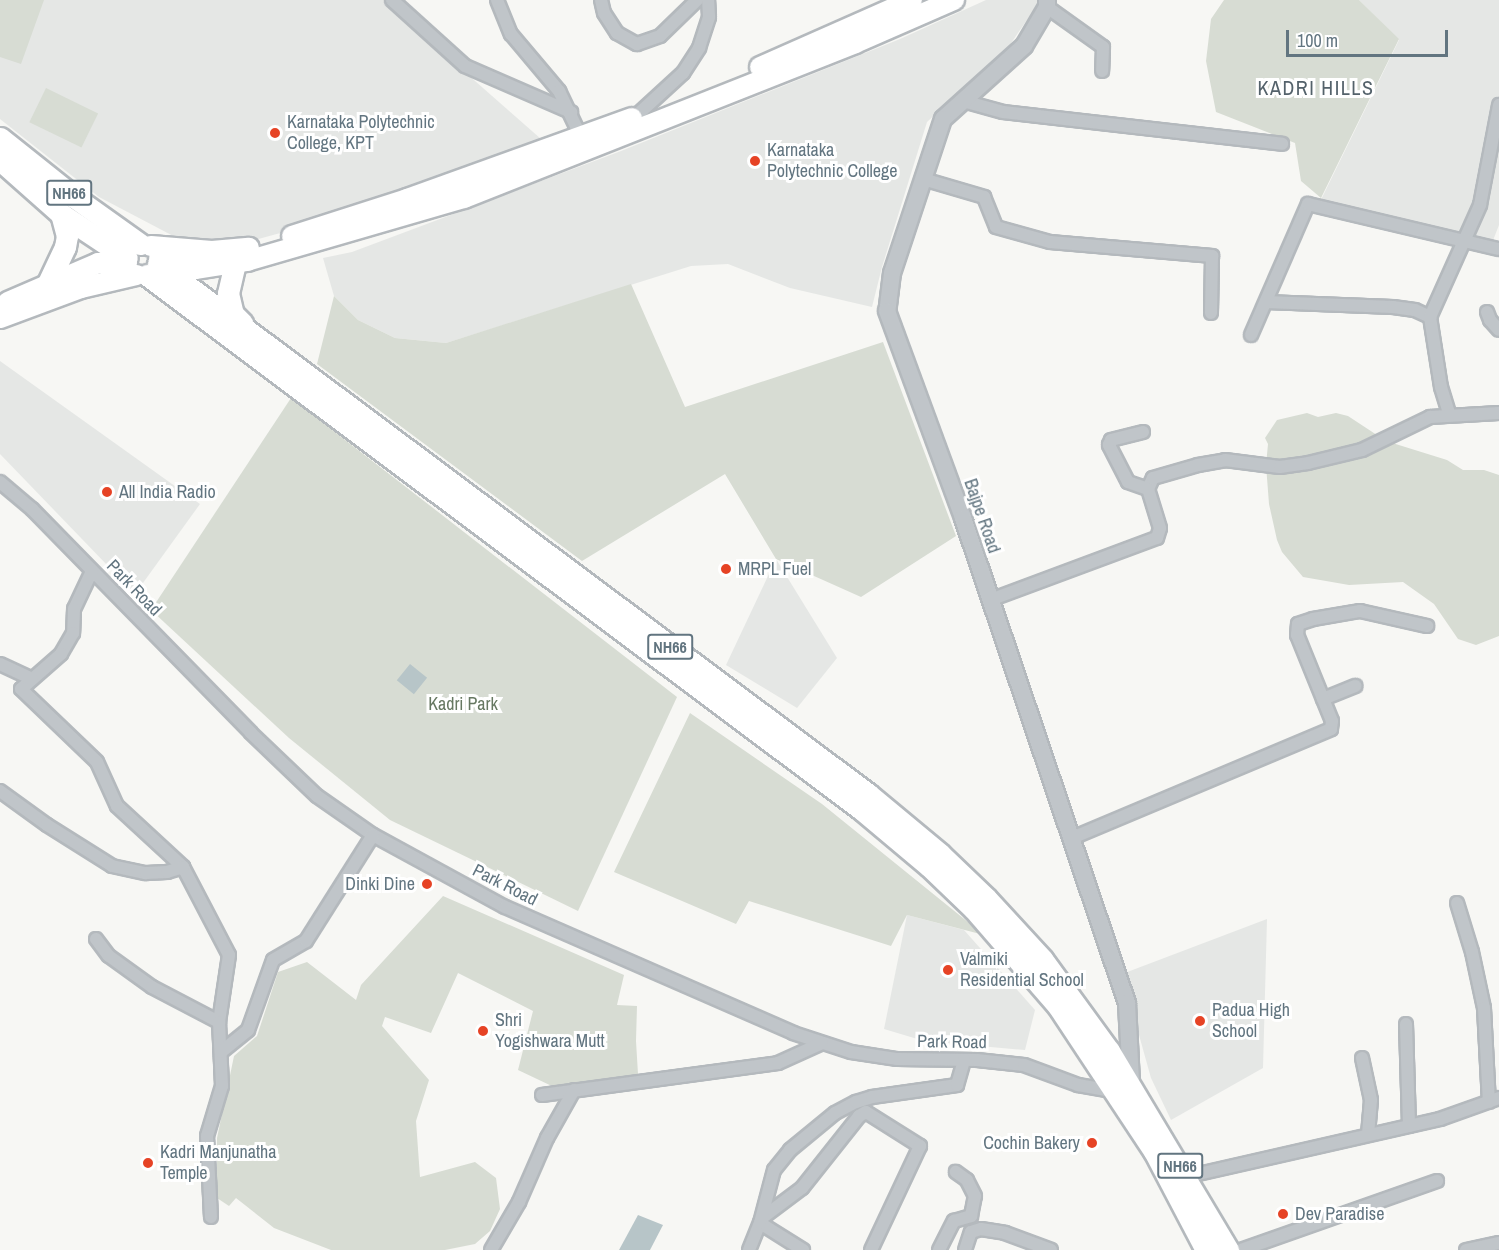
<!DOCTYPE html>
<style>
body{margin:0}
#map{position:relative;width:1499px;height:1250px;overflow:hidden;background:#f7f7f4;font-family:"Archivo Narrow",sans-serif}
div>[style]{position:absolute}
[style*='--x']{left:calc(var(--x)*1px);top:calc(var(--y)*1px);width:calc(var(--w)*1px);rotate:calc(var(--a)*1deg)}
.built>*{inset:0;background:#e5e7e5}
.green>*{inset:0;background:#d7dcd3;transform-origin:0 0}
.water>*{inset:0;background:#b7c5c8;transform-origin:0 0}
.roads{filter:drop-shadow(2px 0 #b4b9bd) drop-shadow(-2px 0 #b4b9bd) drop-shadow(0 2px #b4b9bd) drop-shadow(0 -2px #b4b9bd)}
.minor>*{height:12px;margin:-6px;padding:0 6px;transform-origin:6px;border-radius:6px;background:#c0c5c9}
.tertiary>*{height:16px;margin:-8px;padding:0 8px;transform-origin:8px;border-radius:8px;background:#c0c5c9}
.primary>*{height:20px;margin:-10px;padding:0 10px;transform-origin:10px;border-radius:10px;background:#fff}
.trunk>*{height:21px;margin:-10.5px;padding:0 10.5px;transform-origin:10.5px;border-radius:10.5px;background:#fff}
.dots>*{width:16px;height:16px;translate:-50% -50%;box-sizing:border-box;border:3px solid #fff;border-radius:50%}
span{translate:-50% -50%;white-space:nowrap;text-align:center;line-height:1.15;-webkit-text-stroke:6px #fff;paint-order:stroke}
.shield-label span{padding:2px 4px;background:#fff;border:2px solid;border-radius:4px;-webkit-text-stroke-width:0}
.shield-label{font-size:16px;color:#627580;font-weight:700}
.poi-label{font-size:18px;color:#627580}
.left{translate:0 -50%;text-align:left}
.right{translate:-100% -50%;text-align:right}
.street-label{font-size:18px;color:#627580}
.park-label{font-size:18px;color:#667861}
.neighbourhood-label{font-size:20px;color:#54626b;letter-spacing:1.5px}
.scale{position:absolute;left:1286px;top:30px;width:162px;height:27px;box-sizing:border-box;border:3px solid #627580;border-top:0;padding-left:8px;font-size:18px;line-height:21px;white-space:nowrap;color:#627580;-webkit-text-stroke:4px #fff;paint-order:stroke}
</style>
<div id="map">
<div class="built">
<div style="clip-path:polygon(0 0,383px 0,549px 146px,389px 203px,230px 247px,179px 239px,99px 197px,0 119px)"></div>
<div style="clip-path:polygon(986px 0,1037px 0,1038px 4px,1009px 46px,927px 122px,882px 267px,872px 307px,790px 288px,728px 264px,691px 266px,446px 343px,395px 338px,358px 320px,334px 296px,323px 258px,352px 252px,621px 151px,900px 39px)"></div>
<div style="clip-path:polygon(1359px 0,1499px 0,1499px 225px,1492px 243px,1315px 212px,1399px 40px)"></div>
<div style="clip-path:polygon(0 361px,200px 504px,135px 594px,0 454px)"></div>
<div style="clip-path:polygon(776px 559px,837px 658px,797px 708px,726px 665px)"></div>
<div style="clip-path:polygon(907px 915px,964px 930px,1035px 1010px,1025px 1050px,924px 1041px,884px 1029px)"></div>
<div style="clip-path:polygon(1267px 919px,1263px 1068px,1171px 1120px,1151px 1078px,1122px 974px)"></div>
</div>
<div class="green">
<div style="clip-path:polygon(0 0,44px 0,21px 64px,0 57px)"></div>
<div style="clip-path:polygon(1224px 0,1359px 0,1399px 39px,1321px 198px,1301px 181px,1295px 143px,1216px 112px,1206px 61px,1211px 19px)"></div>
<div style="left:46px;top:88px;width:58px;height:38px;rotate:26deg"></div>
<div style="clip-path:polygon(631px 284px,685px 407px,883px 342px,956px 536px,861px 597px,776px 559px,725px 474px,582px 561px,317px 364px,334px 296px,358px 320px,395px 338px,446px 343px)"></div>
<div style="clip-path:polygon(291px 398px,677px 697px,578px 911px,390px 820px,289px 738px,151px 610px)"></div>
<div style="clip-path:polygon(1307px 413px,1318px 417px,1336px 413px,1348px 416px,1386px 441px,1447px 460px,1463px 470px,1484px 470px,1499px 475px,1499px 636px,1476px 645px,1458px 639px,1434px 604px,1403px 582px,1349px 585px,1303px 577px,1282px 552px,1277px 540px,1269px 504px,1266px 465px,1268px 444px,1265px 438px,1277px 420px)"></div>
<div style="clip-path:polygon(690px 713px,822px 804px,984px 935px,907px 915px,891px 946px,749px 901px,736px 924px,614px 872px)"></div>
<div style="clip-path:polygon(443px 896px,624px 975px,617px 1005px,637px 1006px,636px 1041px,638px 1074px,556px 1088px,518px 1070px,533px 1011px,458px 973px,431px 1033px,385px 1017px,382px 1026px,429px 1080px,416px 1121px,420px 1177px,475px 1162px,496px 1178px,500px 1209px,490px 1231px,475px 1244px,445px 1250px,331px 1250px,274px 1228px,236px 1198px,229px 1206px,217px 1198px,217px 1138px,234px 1056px,257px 1036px,278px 972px,307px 962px,356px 1000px,361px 985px)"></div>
</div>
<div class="water">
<div style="left:410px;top:664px;width:22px;height:21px;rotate:39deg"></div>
<div style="clip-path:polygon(638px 1215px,663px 1225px,650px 1250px,619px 1250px)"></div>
</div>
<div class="roads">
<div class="minor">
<div style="--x:392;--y:0;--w:98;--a:42.1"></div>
<div style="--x:465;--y:66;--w:116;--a:23.5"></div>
<div style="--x:497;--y:0;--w:37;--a:68"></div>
<div style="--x:511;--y:34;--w:75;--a:49.9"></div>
<div style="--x:559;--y:91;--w:51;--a:64.4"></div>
<div style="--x:601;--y:0;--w:13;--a:77"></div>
<div style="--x:604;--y:13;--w:24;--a:57"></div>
<div style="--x:617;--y:33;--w:23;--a:29"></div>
<div style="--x:637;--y:44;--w:24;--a:-19"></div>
<div style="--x:660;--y:36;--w:52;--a:-44.2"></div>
<div style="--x:1047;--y:7;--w:69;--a:35.5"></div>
<div style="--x:1103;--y:47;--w:24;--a:92"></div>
<div style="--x:963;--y:101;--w:41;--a:15.4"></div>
<div style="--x:1003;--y:112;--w:281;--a:6.5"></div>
<div style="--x:636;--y:116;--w:64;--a:-42.5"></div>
<div style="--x:683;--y:73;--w:30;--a:-57"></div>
<div style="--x:699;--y:48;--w:33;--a:-72"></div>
<div style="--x:709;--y:17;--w:17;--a:-93"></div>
<div style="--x:923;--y:179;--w:64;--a:16.4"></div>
<div style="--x:984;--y:197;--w:32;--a:68"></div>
<div style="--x:996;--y:227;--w:56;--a:15.5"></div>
<div style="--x:1050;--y:242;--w:163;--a:4.9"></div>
<div style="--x:1212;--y:256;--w:57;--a:91"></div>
<div style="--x:1266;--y:302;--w:127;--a:2.3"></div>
<div style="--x:1393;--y:307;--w:22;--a:8"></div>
<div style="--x:1415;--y:310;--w:17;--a:25"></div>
<div style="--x:1430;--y:317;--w:71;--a:81.1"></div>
<div style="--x:1441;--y:387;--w:28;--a:73"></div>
<div style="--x:1487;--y:312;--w:9;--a:69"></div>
<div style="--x:1490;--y:320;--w:13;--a:48"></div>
<div style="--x:1430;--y:317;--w:123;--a:-65.9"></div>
<div style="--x:1480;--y:205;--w:102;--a:-79.2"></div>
<div style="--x:1251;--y:335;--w:143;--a:-66.5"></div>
<div style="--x:1308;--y:204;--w:196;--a:13.3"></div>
<div style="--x:0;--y:482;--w:42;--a:40.2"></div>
<div style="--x:32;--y:509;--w:313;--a:45.6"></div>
<div style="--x:251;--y:733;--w:91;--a:43.7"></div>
<div style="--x:317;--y:796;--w:68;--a:34.9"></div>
<div style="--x:373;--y:835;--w:150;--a:28.6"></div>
<div style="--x:505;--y:907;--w:314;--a:23.6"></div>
<div style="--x:793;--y:1033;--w:61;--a:18.1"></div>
<div style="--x:851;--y:1052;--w:47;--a:8.7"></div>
<div style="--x:897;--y:1059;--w:80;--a:0.7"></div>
<div style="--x:977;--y:1060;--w:47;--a:6.1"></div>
<div style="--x:1024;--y:1065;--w:58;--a:20.3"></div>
<div style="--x:1078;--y:1085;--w:39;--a:10"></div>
<div style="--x:1148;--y:489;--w:12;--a:-66"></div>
<div style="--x:1153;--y:478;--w:47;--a:-16.1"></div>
<div style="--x:1198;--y:465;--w:27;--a:-10"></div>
<div style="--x:1225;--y:460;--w:55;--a:7.3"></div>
<div style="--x:1280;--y:467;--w:28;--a:-8"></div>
<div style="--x:1308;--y:463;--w:56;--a:-13.5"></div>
<div style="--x:1362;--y:450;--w:76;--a:-25.9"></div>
<div style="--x:1430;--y:417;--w:69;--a:-3.3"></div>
<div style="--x:92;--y:571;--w:42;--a:115.3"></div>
<div style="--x:74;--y:609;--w:24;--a:92"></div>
<div style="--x:73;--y:633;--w:24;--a:120"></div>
<div style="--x:61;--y:654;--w:53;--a:138.8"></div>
<div style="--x:21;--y:689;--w:105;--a:43.8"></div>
<div style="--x:97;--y:762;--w:48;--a:65.6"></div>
<div style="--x:117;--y:806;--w:90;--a:42.7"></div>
<div style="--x:183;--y:867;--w:99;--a:62.4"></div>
<div style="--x:229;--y:955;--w:68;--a:98.5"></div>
<div style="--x:990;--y:600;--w:178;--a:-20.4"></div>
<div style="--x:1157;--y:538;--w:10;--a:-73"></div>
<div style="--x:1160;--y:528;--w:41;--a:-107.1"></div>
<div style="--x:1148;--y:489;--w:21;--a:-161"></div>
<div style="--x:1128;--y:482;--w:42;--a:-117.2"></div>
<div style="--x:1109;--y:445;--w:5;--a:-68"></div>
<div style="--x:1111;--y:440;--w:33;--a:-14"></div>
<div style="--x:0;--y:664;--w:35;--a:25"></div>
<div style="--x:1323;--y:699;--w:35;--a:-22"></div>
<div style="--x:0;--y:791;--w:58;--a:35.9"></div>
<div style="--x:47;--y:825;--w:77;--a:32.2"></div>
<div style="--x:112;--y:866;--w:35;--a:12"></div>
<div style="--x:146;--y:873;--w:21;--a:-3"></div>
<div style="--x:167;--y:872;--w:17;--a:-17"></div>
<div style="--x:1072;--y:838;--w:281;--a:-22.8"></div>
<div style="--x:1331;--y:729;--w:8;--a:-83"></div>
<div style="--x:1332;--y:721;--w:93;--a:-112.1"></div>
<div style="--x:1297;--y:635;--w:11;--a:-85"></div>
<div style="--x:1298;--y:624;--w:16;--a:-18"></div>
<div style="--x:1313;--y:619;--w:48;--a:-9.7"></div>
<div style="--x:1360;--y:611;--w:69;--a:12.6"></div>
<div style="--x:1457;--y:903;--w:51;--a:73"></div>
<div style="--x:1472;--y:952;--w:57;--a:77.9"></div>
<div style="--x:1484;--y:1008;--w:94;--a:87"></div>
<div style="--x:96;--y:939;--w:21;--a:53"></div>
<div style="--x:109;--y:956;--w:53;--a:35.8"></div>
<div style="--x:152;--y:987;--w:76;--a:27.6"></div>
<div style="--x:219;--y:1022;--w:64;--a:87.3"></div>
<div style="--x:222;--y:1086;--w:52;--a:106.7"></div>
<div style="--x:207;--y:1136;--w:81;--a:87.2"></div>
<div style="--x:1406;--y:1024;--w:102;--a:88.3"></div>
<div style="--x:221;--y:1052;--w:35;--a:-39"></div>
<div style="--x:248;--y:1030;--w:74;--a:-70.3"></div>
<div style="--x:273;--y:960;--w:38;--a:-30"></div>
<div style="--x:306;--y:941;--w:125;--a:-57.7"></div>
<div style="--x:1362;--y:1058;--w:43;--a:77.9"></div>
<div style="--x:1371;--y:1100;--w:35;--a:95"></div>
<div style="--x:542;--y:1095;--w:238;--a:-7.7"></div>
<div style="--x:778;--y:1063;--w:48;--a:-24.4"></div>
<div style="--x:1185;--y:1177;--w:262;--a:-12.8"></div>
<div style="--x:1440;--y:1119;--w:63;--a:-19.6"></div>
<div style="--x:762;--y:1218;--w:50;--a:-36.9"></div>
<div style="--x:802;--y:1188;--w:92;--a:-51.6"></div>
<div style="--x:859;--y:1116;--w:8;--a:-30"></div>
<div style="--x:866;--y:1112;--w:64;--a:32.2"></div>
<div style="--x:920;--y:1146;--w:115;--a:115.2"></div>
<div style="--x:760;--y:1223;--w:51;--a:32.1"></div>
<div style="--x:491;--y:1250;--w:56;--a:-59.7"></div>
<div style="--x:519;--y:1202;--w:70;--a:-66.4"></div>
<div style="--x:547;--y:1138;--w:55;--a:-60.6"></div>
<div style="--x:749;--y:1250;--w:29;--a:-68"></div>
<div style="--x:760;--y:1223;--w:55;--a:-75.2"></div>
<div style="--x:774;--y:1170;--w:26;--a:-51"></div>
<div style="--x:790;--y:1150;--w:58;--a:-39.4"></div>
<div style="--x:835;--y:1113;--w:24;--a:-28"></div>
<div style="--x:856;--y:1102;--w:17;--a:-17"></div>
<div style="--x:872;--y:1097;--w:86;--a:-8"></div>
<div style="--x:957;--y:1085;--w:26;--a:-74"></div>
<div style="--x:939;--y:1250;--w:33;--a:-63"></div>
<div style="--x:954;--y:1221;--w:18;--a:-16"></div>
<div style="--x:971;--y:1216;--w:20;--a:-79"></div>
<div style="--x:975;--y:1196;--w:18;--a:-117"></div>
<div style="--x:967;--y:1180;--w:14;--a:-144"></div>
<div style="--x:965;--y:1250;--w:19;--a:-72"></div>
<div style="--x:971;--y:1232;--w:10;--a:-17"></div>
<div style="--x:981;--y:1229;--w:24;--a:9"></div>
<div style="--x:1005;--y:1233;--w:49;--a:20.3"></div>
<div style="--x:1241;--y:1250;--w:208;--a:-19.4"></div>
<div style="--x:1466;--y:1250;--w:34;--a:-12"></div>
</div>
<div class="tertiary">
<div style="--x:1047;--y:0;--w:7;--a:90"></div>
<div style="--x:1047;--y:7;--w:45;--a:120.5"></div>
<div style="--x:1024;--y:46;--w:109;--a:138"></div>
<div style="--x:943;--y:119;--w:162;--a:108.3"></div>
<div style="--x:892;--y:273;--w:38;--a:97"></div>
<div style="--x:887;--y:311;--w:221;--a:69.8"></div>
<div style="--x:963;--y:518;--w:512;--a:71.32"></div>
<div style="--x:1127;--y:1003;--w:79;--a:87.1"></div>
<div style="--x:1131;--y:1082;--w:5;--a:143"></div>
</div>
<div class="primary">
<div style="--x:760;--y:67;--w:166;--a:-23.8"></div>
<div style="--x:292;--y:236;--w:121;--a:-17.8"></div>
<div style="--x:407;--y:199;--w:239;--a:-19.8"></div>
<div style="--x:151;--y:246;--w:61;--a:4.7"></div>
<div style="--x:212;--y:251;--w:37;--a:-5"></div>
<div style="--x:159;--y:259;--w:37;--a:16"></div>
<div style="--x:195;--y:269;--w:53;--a:-8.7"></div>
<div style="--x:247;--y:261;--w:226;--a:-16.2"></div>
<div style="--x:464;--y:198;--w:421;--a:-21.6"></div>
<div style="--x:855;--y:43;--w:108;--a:-23.5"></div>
<div style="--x:8;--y:302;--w:98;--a:-23.4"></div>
<div style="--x:98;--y:263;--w:29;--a:0"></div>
<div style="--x:0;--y:318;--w:86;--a:-20.3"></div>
<div style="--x:81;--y:288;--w:57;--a:-13.1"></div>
</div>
<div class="trunk">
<div style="--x:0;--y:138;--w:95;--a:38.6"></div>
<div style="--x:74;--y:197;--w:81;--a:35.5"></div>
<div style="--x:0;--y:160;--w:81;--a:41.5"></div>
<div style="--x:61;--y:214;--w:79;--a:33.7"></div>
<div style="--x:235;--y:263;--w:31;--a:103"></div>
<div style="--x:228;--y:293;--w:22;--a:77"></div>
<div style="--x:233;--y:314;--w:13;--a:45"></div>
<div style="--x:158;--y:264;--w:886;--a:36.74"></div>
<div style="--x:868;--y:794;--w:94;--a:39.8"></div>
<div style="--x:940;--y:854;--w:64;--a:43.7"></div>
<div style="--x:986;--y:898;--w:83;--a:47.4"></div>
<div style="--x:1042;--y:959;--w:114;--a:53.9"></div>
<div style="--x:1109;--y:1051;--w:232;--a:59.1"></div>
<div style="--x:147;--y:275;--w:892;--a:36.79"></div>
<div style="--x:861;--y:809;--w:89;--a:40"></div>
<div style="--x:929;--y:866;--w:62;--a:43.7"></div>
<div style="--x:974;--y:909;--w:128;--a:49.1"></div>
<div style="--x:1058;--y:1006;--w:174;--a:56.5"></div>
<div style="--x:1154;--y:1151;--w:112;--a:62.3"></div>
<div style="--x:47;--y:285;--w:42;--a:-64.7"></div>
<div style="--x:65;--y:247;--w:11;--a:-80"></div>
<div style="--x:67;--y:236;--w:23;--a:-105"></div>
</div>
</div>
<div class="dots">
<div style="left:275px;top:133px;background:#e64325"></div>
<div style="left:755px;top:161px;background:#e64325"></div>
<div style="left:107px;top:492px;background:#e64325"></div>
<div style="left:726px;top:569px;background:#e64325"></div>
<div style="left:427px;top:884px;background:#e64325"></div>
<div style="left:948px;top:970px;background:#e64325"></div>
<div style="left:1200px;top:1021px;background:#e64325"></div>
<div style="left:483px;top:1031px;background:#e64325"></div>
<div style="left:1092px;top:1143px;background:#e64325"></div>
<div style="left:148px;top:1163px;background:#e64325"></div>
<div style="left:1283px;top:1214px;background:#e64325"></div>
</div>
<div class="shield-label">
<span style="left:69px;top:193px">NH66</span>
<span style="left:670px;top:647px">NH66</span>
<span style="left:1180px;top:1166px">NH66</span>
</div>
<div class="poi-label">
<span class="left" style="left:287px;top:133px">Karnataka Polytechnic<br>College, KPT</span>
<span class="left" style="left:767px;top:161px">Karnataka<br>Polytechnic College</span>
<span class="left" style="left:119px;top:492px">All India Radio</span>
<span class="left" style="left:738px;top:569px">MRPL Fuel</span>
<span class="right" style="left:415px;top:884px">Dinki Dine</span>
<span class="left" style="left:960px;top:970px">Valmiki<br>Residential School</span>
<span class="left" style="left:1212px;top:1021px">Padua High<br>School</span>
<span class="left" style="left:495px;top:1031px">Shri<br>Yogishwara Mutt</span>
<span class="right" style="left:1080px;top:1143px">Cochin Bakery</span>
<span class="left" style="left:160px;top:1163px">Kadri Manjunatha<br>Temple</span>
<span class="left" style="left:1295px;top:1214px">Dev Paradise</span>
</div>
<div class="street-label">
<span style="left:982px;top:516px;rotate:71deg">Bajpe Road</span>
<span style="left:134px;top:588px;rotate:46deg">Park Road</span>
<span style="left:505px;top:885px;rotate:27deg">Park Road</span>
<span style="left:952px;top:1042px;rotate:1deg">Park Road</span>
</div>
<div class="park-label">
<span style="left:463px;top:704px">Kadri Park</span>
</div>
<div class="neighbourhood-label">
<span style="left:1316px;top:87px">KADRI HILLS</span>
</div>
<div class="scale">100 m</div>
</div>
